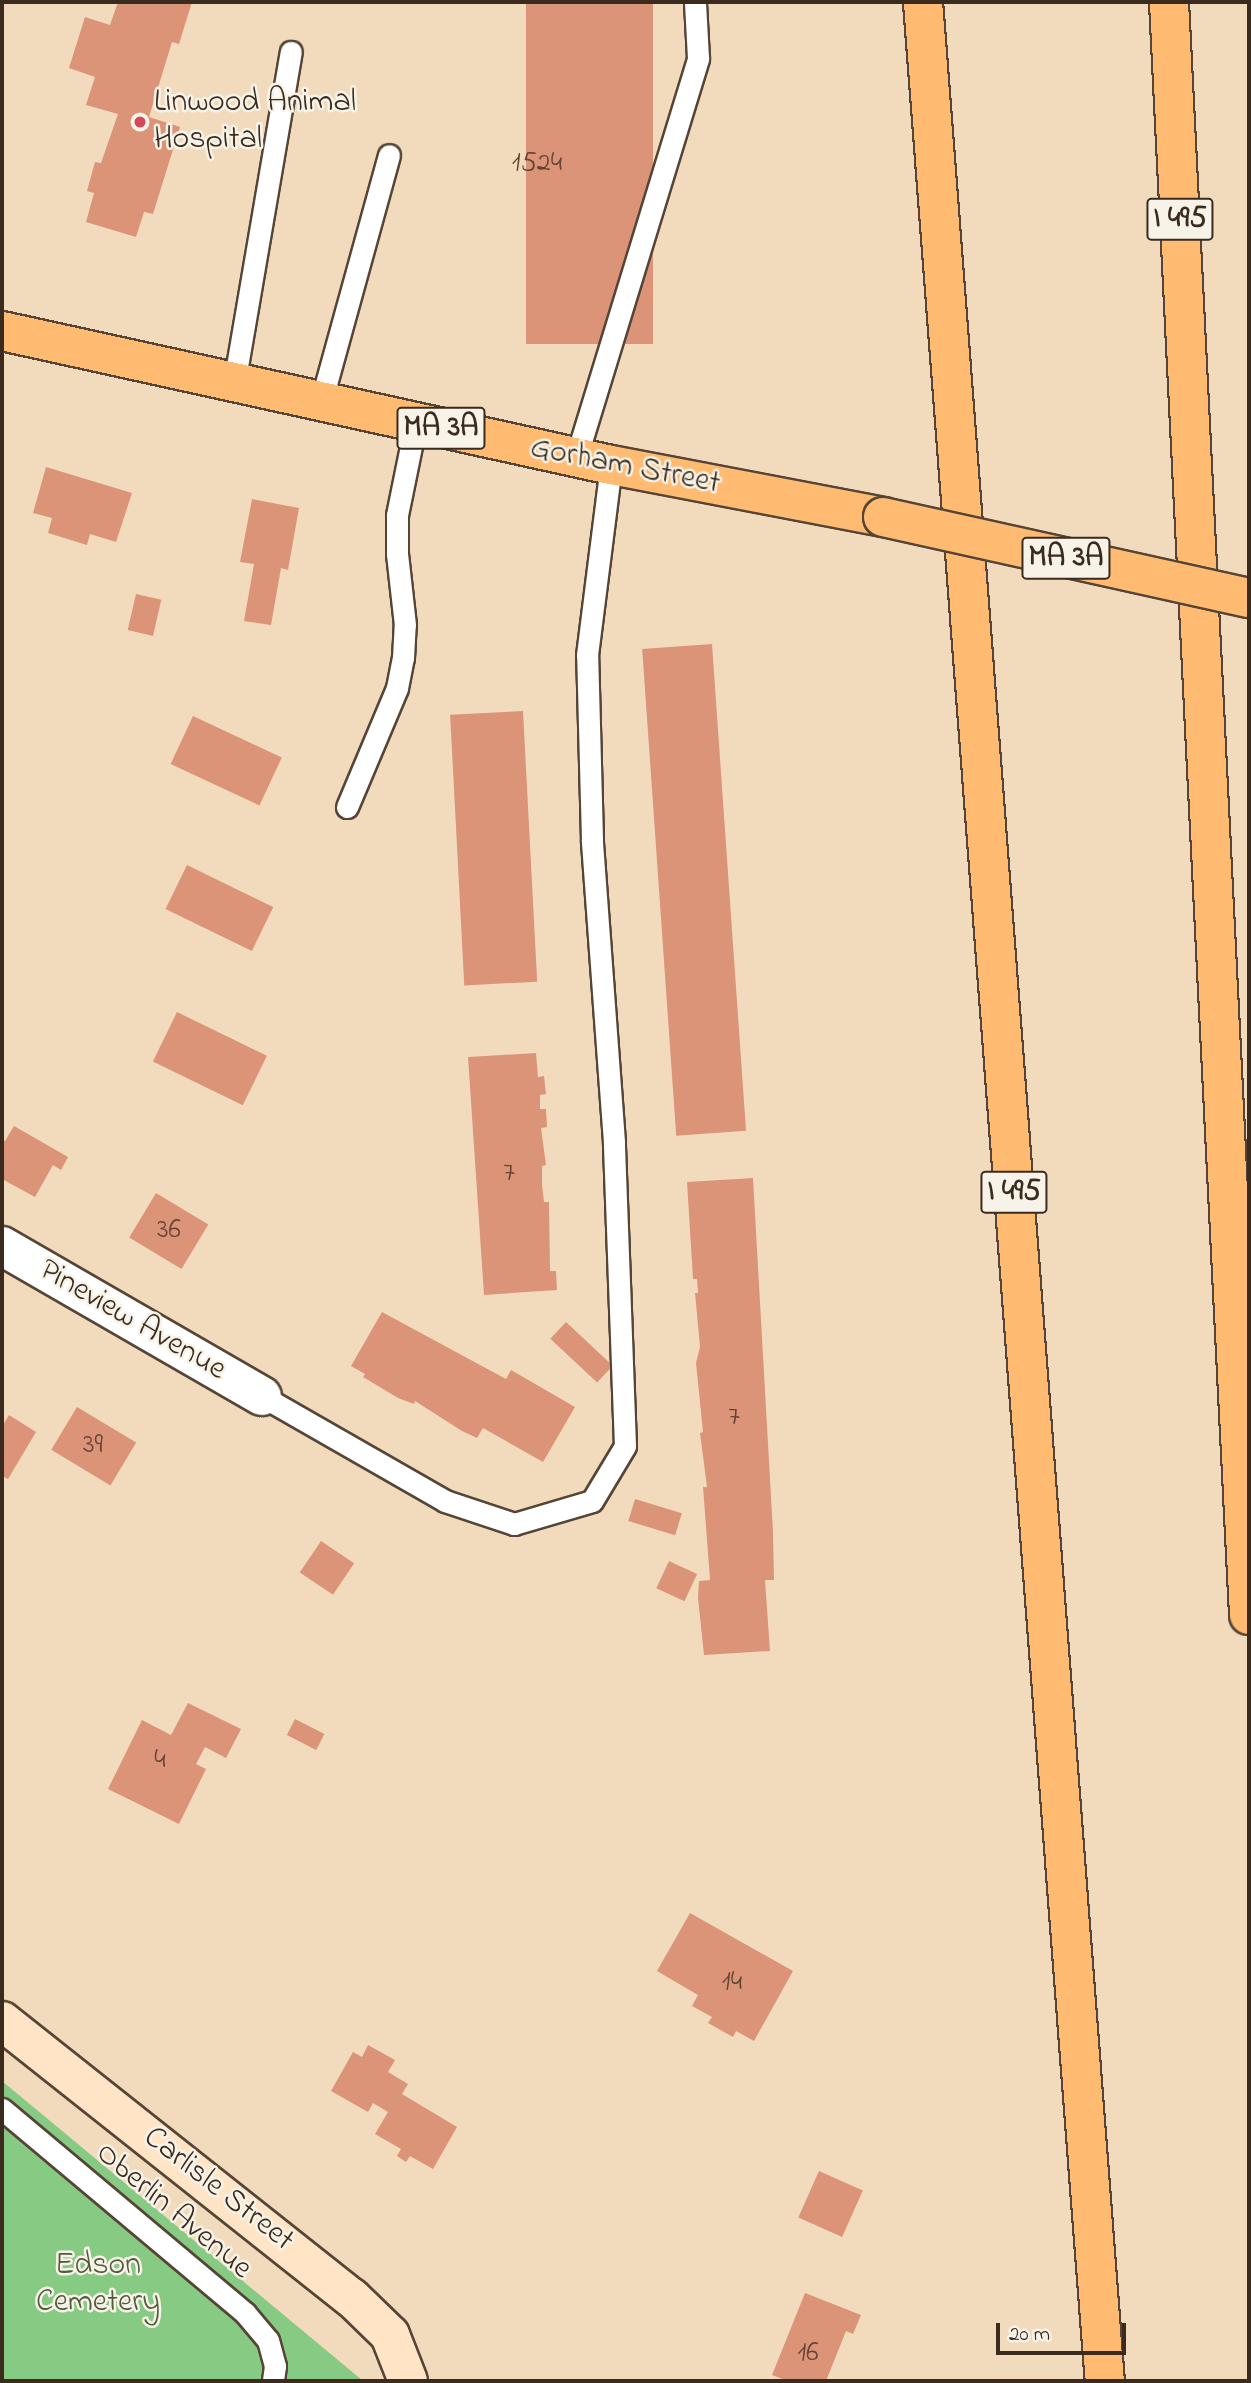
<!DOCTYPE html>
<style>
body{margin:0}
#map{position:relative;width:1251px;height:2383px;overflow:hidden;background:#f2dbbc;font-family:"Indie Flower",sans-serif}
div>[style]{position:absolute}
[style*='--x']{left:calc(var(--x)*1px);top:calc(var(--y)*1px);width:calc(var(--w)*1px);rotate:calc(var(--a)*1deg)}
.green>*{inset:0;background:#87ca83}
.building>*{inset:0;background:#dc9479;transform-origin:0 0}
.roads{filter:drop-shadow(2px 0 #564536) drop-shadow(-2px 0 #564536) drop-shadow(0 2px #564536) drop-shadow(0 -2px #564536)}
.lane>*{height:21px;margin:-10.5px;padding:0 10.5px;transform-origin:10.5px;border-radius:10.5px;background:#fff}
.street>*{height:38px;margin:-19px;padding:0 19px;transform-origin:19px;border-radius:19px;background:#fff}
.secondary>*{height:38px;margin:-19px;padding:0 19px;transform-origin:19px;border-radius:19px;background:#ffe4c6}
.primary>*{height:38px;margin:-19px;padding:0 19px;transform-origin:19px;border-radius:19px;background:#ffbb71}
.highway>*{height:38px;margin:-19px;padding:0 19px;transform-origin:19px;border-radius:19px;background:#ffbb71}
.bridges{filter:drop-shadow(2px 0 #564536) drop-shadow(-2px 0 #564536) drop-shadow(0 2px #564536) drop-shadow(0 -2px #564536)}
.primary-bridge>*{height:38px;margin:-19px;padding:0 19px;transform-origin:19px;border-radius:19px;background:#ffbb71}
.dots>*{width:19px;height:19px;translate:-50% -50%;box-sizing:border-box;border:4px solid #f7f3e8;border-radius:50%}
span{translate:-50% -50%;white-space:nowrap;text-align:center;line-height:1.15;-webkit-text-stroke:5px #f7f3e8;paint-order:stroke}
.number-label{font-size:28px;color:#634435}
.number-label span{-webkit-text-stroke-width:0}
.shield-label span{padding:2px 5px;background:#f7f3e8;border:2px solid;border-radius:5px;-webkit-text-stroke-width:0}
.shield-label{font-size:30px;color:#3b2a1e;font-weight:700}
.poi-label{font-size:32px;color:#3b2a1e}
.left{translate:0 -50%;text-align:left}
.street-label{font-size:32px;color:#3b2a1e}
.park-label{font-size:32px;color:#525a3c}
.frame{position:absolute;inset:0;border:4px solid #3b2a1e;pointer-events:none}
.scale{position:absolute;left:996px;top:2323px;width:130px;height:32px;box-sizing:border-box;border:4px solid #3b2a1e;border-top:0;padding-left:9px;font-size:21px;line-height:24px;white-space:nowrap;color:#3b2a1e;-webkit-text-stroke:5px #f7f3e8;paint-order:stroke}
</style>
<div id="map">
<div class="green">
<div style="clip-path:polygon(2px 2081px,362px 2380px,362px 2381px,2px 2381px)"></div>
</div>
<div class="building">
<div style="clip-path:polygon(118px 2px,192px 2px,179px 44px,172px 42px,149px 117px,180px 127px,153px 214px,144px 212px,136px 237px,86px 222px,94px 193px,87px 191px,95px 162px,101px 163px,118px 114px,86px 105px,95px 77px,69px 68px,85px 17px,110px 25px)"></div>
<div style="left:526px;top:2px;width:127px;height:342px"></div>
<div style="clip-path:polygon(46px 467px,132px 493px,116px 542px,90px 534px,87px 545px,48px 533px,52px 518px,33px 513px)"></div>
<div style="clip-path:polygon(252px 499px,299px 508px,288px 570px,281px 568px,271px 625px,244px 621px,254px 564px,240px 562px)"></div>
<div style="left:136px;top:594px;width:26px;height:37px;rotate:13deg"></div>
<div style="left:712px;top:644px;width:488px;height:70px;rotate:86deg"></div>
<div style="left:523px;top:711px;width:271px;height:73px;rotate:87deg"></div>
<div style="left:193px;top:716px;width:98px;height:53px;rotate:25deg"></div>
<div style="left:187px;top:865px;width:96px;height:49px;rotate:26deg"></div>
<div style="left:177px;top:1012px;width:100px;height:55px;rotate:26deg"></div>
<div style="clip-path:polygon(536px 1053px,538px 1077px,544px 1076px,546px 1094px,540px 1095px,540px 1109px,546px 1109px,547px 1127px,541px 1128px,546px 1165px,542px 1166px,542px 1185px,544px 1202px,549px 1202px,550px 1271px,556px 1271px,557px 1290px,484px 1295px,468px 1057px)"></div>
<div style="clip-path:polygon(14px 1126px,68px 1157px,61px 1170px,53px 1165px,35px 1197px,2px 1179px,2px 1140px,5px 1141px)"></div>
<div style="clip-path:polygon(753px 1178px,773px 1532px,774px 1580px,765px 1580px,770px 1651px,704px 1655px,698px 1598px,699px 1581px,710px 1580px,703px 1487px,707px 1487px,700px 1433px,703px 1432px,696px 1363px,700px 1347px,695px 1293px,698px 1293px,697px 1279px,693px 1279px,687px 1182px)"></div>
<div style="left:156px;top:1193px;width:61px;height:52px;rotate:31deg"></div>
<div style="clip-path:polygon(382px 1312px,506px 1379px,511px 1370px,575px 1407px,543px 1462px,483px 1428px,477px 1438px,462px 1431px,415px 1401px,414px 1404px,398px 1398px,363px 1377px,365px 1374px,351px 1366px)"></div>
<div style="left:566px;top:1322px;width:64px;height:23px;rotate:43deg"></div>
<div style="left:77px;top:1407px;width:69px;height:50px;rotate:31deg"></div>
<div style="clip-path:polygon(9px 1415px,36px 1432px,8px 1479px,2px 1476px,2px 1427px)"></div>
<div style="left:635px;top:1499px;width:49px;height:23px;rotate:17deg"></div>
<div style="left:321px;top:1541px;width:40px;height:38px;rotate:34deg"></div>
<div style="left:669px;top:1561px;width:31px;height:30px;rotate:25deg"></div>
<div style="clip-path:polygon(188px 1703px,241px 1729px,226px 1758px,205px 1747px,196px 1764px,206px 1769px,179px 1824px,108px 1789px,142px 1720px,171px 1735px)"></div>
<div style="left:295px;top:1719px;width:33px;height:18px;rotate:27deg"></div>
<div style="clip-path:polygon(690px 1913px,793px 1971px,754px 2041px,736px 2031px,733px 2037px,708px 2023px,712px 2017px,692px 2006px,698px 1995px,657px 1971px)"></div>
<div style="clip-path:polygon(368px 2045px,395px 2060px,388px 2072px,408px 2084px,402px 2094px,457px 2127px,433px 2169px,410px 2156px,406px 2162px,397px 2156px,401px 2149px,375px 2134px,388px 2112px,373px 2103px,368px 2112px,331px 2091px,353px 2052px,362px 2057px)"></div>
<div style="left:819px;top:2171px;width:48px;height:51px;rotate:24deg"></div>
<div style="clip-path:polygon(805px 2293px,861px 2315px,853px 2334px,846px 2331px,826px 2381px,788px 2381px,772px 2375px)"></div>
</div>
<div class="roads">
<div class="lane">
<div style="--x:234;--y:384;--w:337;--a:-80.3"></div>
<div style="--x:321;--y:402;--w:256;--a:-74.6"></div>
<div style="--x:576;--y:458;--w:418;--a:-73"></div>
<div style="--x:698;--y:58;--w:56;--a:-93.1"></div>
<div style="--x:347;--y:807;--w:129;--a:-67.2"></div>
<div style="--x:397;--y:688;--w:31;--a:-79"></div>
<div style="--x:403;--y:658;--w:33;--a:-87"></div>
<div style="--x:405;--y:625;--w:71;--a:-96.4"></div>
<div style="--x:397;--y:554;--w:39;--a:-90"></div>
<div style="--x:397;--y:515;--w:95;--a:-78.5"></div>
<div style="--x:262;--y:1396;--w:211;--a:29.8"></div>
<div style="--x:445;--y:1501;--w:73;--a:18.4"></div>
<div style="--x:514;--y:1524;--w:81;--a:-16.4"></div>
<div style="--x:592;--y:1501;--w:64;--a:-59"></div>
<div style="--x:625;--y:1446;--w:304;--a:-92.1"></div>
<div style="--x:614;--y:1142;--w:303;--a:-94.2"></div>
<div style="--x:592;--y:840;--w:185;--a:-91.5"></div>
<div style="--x:587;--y:655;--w:192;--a:-82.8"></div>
<div style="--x:2;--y:2109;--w:317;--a:40"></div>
<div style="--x:245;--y:2313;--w:35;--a:50"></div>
<div style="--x:268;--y:2340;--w:27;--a:75"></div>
<div style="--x:275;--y:2366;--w:15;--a:98"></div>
</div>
<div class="street">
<div style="--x:2;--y:1246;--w:300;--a:30"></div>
</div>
<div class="secondary">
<div style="--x:2;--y:2021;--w:446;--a:38.4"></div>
<div style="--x:352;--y:2298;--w:53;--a:44.2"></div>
<div style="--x:390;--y:2335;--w:49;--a:68.6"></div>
</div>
<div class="primary">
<div style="--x:2;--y:331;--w:624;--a:12.41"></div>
<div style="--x:611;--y:465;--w:277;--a:10.8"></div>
</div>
<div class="highway">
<div style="--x:923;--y:2;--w:2386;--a:85.63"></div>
<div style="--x:1169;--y:2;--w:1615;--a:87.16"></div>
</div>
</div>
<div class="bridges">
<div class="primary-bridge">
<div style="--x:883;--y:517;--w:375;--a:12.5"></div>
</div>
</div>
<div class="dots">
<div style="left:140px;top:122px;background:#d1495b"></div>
</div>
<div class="number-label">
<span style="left:537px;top:164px">1524</span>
<span style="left:509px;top:1174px">7</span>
<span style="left:169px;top:1231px">36</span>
<span style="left:734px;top:1418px">7</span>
<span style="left:93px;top:1446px">39</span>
<span style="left:160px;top:1761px">4</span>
<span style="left:732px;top:1983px">14</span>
<span style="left:808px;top:2354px">16</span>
</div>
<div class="shield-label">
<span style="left:1180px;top:219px">I 495</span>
<span style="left:441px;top:428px">MA 3A</span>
<span style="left:1066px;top:558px">MA 3A</span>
<span style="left:1014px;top:1192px">I 495</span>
</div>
<div class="poi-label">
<span class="left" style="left:154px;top:122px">Linwood Animal<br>Hospital</span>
</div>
<div class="street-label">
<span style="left:625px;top:467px;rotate:11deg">Gorham Street</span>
<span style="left:132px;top:1321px;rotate:30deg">Pineview Avenue</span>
<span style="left:218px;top:2190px;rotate:38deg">Carlisle Street</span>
<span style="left:173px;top:2212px;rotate:40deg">Oberlin Avenue</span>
</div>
<div class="park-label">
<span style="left:98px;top:2285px">Edson<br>Cemetery</span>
</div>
<div class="frame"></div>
<div class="scale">20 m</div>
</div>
